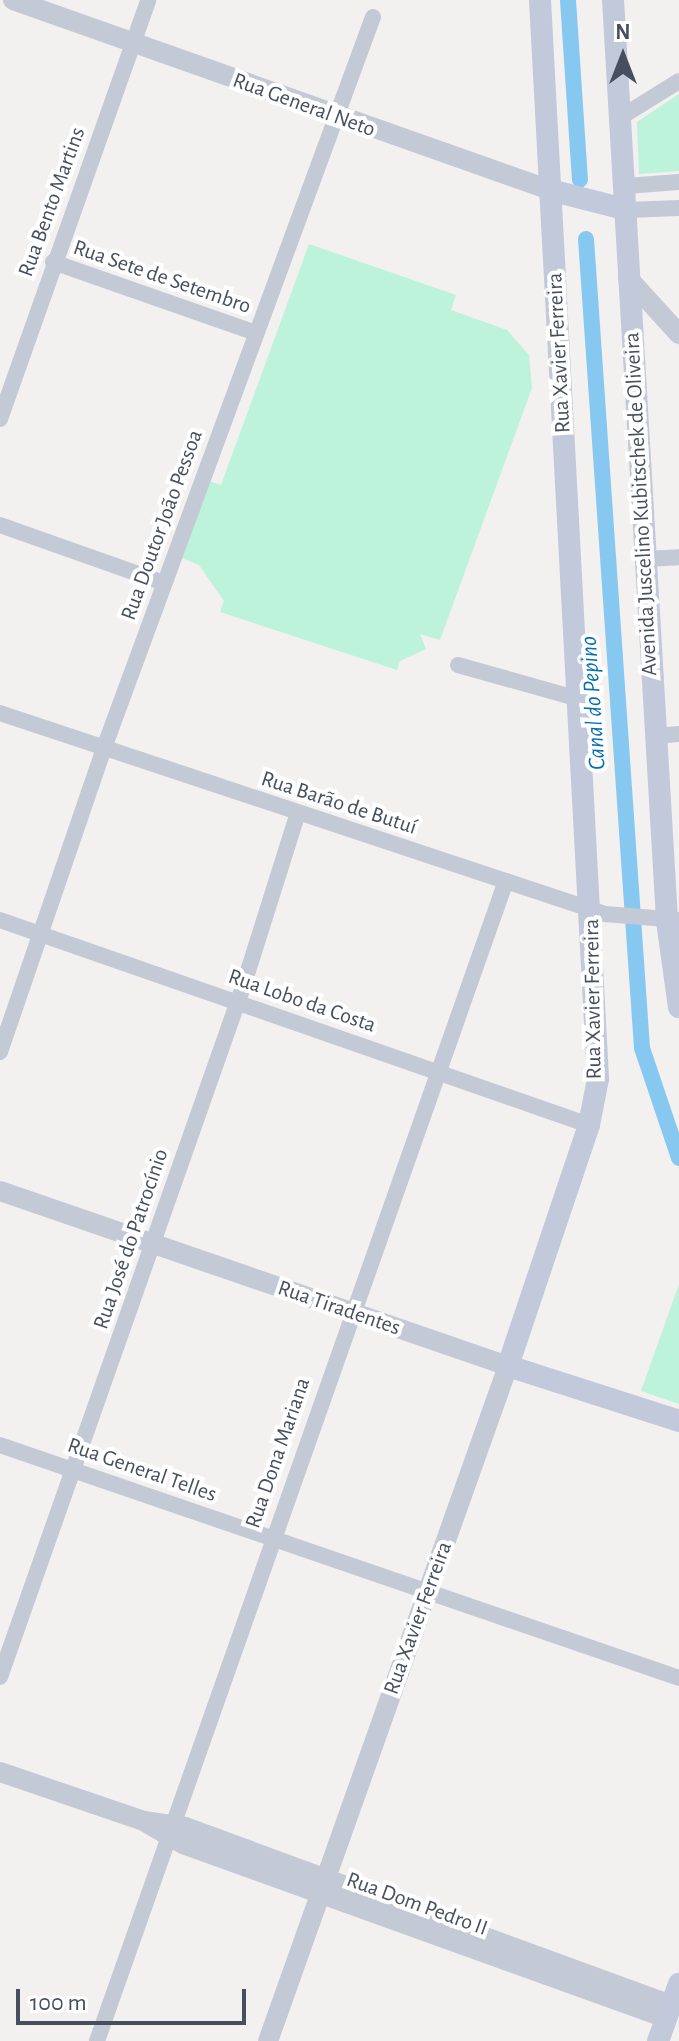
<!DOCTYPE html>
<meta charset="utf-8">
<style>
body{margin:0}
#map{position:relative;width:679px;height:2041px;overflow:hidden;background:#f3f0f0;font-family:"Alegreya Sans",sans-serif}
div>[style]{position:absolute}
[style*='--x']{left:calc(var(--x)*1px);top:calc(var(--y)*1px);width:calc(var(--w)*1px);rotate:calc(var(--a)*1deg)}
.green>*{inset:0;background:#bdf2db}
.canal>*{height:16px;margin:-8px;padding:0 8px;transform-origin:8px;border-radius:8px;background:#87c8f1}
.minor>*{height:16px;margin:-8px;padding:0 8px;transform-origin:8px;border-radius:8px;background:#c3c9d5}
.tertiary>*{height:20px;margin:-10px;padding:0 10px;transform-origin:10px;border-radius:10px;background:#c3c9d5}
.secondary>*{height:22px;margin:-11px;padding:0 11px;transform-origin:11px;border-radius:11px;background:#c2c9da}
span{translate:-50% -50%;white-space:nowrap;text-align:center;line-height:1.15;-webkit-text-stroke:8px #fff;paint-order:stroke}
.street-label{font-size:22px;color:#474f5f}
.water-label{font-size:24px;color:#056fb4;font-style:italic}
.north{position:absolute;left:583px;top:16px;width:80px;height:80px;-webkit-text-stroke:6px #fff;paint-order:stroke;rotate:0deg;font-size:22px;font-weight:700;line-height:32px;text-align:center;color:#474f5f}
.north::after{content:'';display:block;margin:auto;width:28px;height:36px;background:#474f5f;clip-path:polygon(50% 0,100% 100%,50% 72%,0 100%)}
.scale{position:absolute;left:16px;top:1989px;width:230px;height:36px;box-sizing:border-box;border:4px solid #474f5f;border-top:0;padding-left:10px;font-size:24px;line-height:28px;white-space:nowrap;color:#474f5f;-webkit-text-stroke:6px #fff;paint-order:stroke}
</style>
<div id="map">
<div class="green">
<div style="clip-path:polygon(679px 94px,679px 171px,639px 174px,637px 122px)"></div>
<div style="clip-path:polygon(309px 244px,456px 295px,451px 310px,507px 330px,529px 355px,532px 388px,440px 640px,420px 634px,426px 649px,400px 661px,397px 670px,220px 612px,224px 601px,199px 565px,182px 558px,209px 481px,221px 485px)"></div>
<div style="clip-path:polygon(679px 1284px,679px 1404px,641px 1391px)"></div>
</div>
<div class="canal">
<div style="--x:568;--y:0;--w:180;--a:86.2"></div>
<div style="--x:586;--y:239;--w:811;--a:86.04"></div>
<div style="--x:642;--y:1048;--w:116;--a:71.4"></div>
</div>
<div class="minor">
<div style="--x:621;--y:117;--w:68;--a:-31.8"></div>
<div style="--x:626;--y:186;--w:53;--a:-4.3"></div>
<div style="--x:628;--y:210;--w:51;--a:-2.2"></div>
<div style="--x:53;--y:262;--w:215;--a:19.3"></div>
<div style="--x:0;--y:419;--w:444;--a:-70.5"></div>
<div style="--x:0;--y:525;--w:174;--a:19.5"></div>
<div style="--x:644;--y:559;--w:35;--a:-3"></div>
<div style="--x:458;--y:665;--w:126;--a:15.7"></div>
<div style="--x:0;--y:713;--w:638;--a:18.38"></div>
<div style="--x:605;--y:914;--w:74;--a:4.6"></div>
<div style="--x:656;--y:736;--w:23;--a:-5"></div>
<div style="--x:0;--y:920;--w:624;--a:19.19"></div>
<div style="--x:0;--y:1052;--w:321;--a:-71.1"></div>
<div style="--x:104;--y:748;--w:779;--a:-69.8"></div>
<div style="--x:0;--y:1445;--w:718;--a:18.94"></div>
<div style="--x:0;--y:1677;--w:732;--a:-70.6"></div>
<div style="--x:243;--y:987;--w:182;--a:-72.5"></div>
<div style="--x:97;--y:2041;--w:1230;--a:-70.58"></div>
</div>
<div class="tertiary">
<div style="--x:13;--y:0;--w:570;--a:19.48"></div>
<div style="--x:628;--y:278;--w:76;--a:47.7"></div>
<div style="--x:0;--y:1191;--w:537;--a:19.01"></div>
<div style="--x:508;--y:1366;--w:716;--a:109.57"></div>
<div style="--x:0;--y:1772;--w:152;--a:18.8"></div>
<div style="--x:144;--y:1821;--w:41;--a:8.3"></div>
<div style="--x:185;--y:1827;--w:518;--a:20.12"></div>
<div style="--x:147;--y:1823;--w:42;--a:30.3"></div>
<div style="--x:183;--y:1844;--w:513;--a:19.81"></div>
</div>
<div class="secondary">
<div style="--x:540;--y:0;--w:1081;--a:86.92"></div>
<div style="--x:598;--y:1079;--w:47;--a:101.1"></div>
<div style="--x:589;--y:1125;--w:254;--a:108.6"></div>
<div style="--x:508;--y:1366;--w:180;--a:17.8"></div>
<div style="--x:613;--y:0;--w:923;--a:86.64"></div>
<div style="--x:667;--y:921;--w:87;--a:82.1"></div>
<div style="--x:550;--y:190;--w:81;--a:14.4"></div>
<div style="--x:658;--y:2041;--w:61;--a:-69.8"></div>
</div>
<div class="street-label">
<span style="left:304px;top:105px;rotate:20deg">Rua General Neto</span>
<span style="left:52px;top:202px;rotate:-70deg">Rua Bento Martins</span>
<span style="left:162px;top:277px;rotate:19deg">Rua Sete de Setembro</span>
<span style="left:559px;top:353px;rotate:-93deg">Rua Xavier Ferreira</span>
<span style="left:641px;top:504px;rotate:-93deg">Avenida Juscelino Kubitschek de Oliveira</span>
<span style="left:162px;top:525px;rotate:-70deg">Rua Doutor João Pessoa</span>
<span style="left:339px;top:803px;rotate:18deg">Rua Barão de Butuí</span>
<span style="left:593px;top:999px;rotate:-91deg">Rua Xavier Ferreira</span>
<span style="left:302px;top:1001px;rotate:19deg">Rua Lobo da Costa</span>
<span style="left:131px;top:1239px;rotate:-71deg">Rua José do Patrocínio</span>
<span style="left:339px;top:1308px;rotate:19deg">Rua Tiradentes</span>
<span style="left:278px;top:1453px;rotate:-71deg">Rua Dona Mariana</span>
<span style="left:142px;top:1470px;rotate:19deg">Rua General Telles</span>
<span style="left:418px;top:1618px;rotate:-70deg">Rua Xavier Ferreira</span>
<span style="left:417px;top:1904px;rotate:20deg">Rua Dom Pedro II</span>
</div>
<div class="water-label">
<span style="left:594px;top:703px;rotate:-94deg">Canal do Pepino</span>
</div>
<div class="north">N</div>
<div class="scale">100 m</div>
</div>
